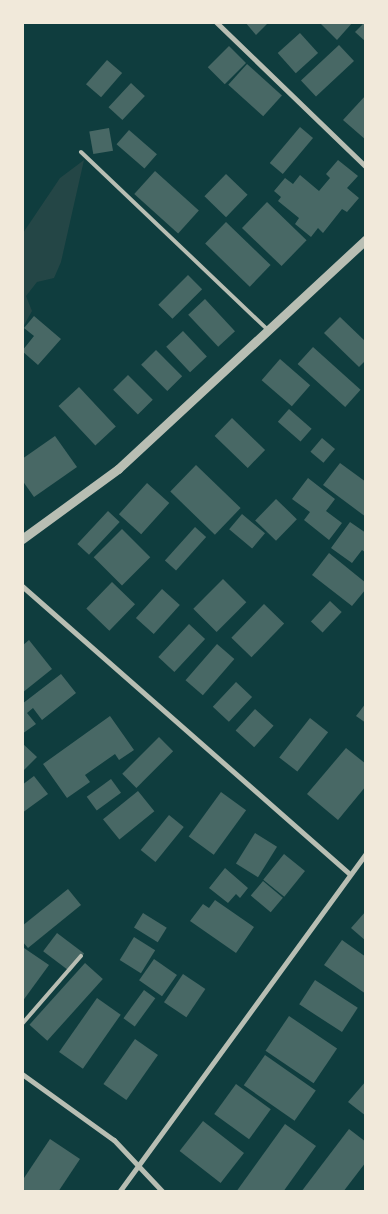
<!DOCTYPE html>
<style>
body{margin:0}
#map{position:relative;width:388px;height:1214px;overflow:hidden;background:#0f3d3e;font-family:Arial,sans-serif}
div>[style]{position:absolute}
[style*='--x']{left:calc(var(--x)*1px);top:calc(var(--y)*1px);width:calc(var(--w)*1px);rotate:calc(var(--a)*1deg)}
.green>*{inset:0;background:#244646}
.building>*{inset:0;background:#486865;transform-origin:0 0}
.service>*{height:4px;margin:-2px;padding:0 2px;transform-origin:2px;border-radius:2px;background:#b8beb3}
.minor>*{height:5px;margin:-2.5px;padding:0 2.5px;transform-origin:2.5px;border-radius:2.5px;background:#b8beb3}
.tertiary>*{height:9px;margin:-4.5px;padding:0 4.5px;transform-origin:4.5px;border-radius:4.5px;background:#b8beb3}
span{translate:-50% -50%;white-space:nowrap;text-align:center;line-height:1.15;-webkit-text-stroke:5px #f1e9da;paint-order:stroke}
.frame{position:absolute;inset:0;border:24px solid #f1e9da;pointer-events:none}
</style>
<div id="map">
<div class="green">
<div style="clip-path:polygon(84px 160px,61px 262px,54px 278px,37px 282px,26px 296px,32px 311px,23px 327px,23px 233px,60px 178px)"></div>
</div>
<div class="building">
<div style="clip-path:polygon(245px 22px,269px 22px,256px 35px)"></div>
<div style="clip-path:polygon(319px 22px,353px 22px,337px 40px)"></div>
<div style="clip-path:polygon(365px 22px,366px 22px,366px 42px,355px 32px)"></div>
<div style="left:300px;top:33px;width:27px;height:30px;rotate:48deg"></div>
<div style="left:339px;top:45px;width:22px;height:52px;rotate:47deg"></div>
<div style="left:229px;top:46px;width:24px;height:30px;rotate:45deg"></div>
<div style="left:107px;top:60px;width:20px;height:32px;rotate:41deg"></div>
<div style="left:247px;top:64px;width:47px;height:28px;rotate:42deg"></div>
<div style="left:131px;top:83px;width:19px;height:33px;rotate:43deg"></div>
<div style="clip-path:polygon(366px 95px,366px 140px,343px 120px)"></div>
<div style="left:300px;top:127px;width:17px;height:47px;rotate:40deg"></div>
<div style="left:109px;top:128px;width:23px;height:20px;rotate:80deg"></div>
<div style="left:129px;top:130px;width:37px;height:19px;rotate:41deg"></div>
<div style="clip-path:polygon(338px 160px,358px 176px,347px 188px,359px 198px,347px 212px,342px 209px,323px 233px,318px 228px,311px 237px,295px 224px,299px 218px,278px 201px,281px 197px,274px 191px,285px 178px,293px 184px,300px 175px,319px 191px,330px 178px,326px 174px)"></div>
<div style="left:155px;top:171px;width:59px;height:31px;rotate:42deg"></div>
<div style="left:226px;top:174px;width:30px;height:31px;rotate:44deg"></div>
<div style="left:267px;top:202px;width:55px;height:36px;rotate:44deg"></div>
<div style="left:226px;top:222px;width:62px;height:30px;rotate:44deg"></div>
<div style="left:188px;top:275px;width:20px;height:42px;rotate:45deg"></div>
<div style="left:205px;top:299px;width:44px;height:23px;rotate:47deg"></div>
<div style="clip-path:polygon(34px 316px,61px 339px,38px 365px,22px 351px,34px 336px,24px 328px)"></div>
<div style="clip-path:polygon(340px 317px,366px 342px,366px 360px,359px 367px,324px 333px)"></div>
<div style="left:183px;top:331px;width:35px;height:23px;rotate:47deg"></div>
<div style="left:313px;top:347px;width:64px;height:23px;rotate:42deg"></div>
<div style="left:156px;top:350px;width:37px;height:21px;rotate:45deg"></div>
<div style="left:280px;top:359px;width:40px;height:28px;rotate:41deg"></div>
<div style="left:128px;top:375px;width:35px;height:21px;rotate:45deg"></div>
<div style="left:79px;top:387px;width:54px;height:28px;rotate:47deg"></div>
<div style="left:289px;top:409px;width:30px;height:17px;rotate:41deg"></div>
<div style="left:232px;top:418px;width:46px;height:25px;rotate:44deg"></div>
<div style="clip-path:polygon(55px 436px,77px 467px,34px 497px,22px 480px,22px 459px)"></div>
<div style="left:322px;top:438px;width:17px;height:18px;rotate:40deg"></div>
<div style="clip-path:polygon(340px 463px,366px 482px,366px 517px,323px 485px)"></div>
<div style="left:196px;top:465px;width:62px;height:37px;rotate:44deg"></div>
<div style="clip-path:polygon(308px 478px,335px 499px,326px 511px,342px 523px,329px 540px,304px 520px,310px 512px,292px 499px)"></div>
<div style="left:147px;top:483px;width:30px;height:42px;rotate:42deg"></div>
<div style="left:276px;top:499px;width:29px;height:30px;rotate:44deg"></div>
<div style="left:108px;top:511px;width:16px;height:45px;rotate:43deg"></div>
<div style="left:242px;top:514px;width:30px;height:20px;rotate:40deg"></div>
<div style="clip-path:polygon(350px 522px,366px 533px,366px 553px,362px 550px,352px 563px,331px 548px)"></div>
<div style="left:195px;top:527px;width:15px;height:45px;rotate:42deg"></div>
<div style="left:122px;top:529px;width:40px;height:40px;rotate:45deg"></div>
<div style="clip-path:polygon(329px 553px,366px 583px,366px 589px,352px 606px,312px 575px)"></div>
<div style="left:223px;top:579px;width:33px;height:42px;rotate:45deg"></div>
<div style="left:112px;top:582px;width:32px;height:37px;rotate:44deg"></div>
<div style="left:162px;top:589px;width:24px;height:39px;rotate:42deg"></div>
<div style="left:330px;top:601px;width:16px;height:28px;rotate:43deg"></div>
<div style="left:264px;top:604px;width:28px;height:47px;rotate:44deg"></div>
<div style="left:189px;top:624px;width:22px;height:45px;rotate:43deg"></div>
<div style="clip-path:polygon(29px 640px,52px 669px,22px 693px,22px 646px)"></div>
<div style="left:217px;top:644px;width:23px;height:48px;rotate:41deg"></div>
<div style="clip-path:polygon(61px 674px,76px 693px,42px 720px,33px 708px,27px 713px,36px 724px,22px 734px,22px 704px)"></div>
<div style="left:236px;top:682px;width:22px;height:34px;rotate:43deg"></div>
<div style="clip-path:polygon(366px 703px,366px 723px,356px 716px)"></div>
<div style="left:255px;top:709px;width:25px;height:29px;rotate:42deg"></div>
<div style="clip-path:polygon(110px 716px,134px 750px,119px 760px,115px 754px,85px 775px,90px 782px,67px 798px,43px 764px)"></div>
<div style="left:310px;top:718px;width:23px;height:50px;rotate:38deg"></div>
<div style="left:159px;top:737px;width:20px;height:52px;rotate:45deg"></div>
<div style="clip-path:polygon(22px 743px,37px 757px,22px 772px)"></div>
<div style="clip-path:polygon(346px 748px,366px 764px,366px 786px,338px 820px,307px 794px)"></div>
<div style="clip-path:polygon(34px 776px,48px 794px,22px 813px,22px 785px)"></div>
<div style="left:111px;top:779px;width:17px;height:30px;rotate:54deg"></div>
<div style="left:138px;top:791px;width:26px;height:45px;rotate:51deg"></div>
<div style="left:221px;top:792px;width:31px;height:55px;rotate:36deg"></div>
<div style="left:169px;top:815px;width:19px;height:45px;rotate:39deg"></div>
<div style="left:255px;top:833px;width:26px;height:36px;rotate:32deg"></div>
<div style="left:284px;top:854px;width:27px;height:33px;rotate:39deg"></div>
<div style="clip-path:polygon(225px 868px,248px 888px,240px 898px,236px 894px,228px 903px,209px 888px)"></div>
<div style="left:263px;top:881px;width:26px;height:19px;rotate:40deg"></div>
<div style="clip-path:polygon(68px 889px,81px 905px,28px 948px,22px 941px,22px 926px)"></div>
<div style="clip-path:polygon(215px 900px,254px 927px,236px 953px,190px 921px,203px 904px,209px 908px)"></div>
<div style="clip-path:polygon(366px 911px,366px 941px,351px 928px)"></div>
<div style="left:143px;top:913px;width:28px;height:17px;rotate:32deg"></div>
<div style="left:57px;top:933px;width:34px;height:23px;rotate:37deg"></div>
<div style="left:134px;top:937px;width:25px;height:27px;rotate:32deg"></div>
<div style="clip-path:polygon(342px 940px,366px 957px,366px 994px,324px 965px)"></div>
<div style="clip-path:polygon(24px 948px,49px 965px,22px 1002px,22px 950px)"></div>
<div style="left:154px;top:959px;width:28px;height:26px;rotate:35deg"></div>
<div style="left:85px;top:963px;width:24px;height:83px;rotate:42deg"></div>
<div style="left:183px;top:974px;width:27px;height:34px;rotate:34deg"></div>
<div style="left:315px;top:980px;width:51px;height:29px;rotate:33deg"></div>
<div style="left:144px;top:990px;width:14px;height:35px;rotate:36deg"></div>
<div style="left:97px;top:998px;width:29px;height:66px;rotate:35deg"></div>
<div style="left:289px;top:1016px;width:58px;height:42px;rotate:34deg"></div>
<div style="left:135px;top:1039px;width:28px;height:55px;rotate:35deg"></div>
<div style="left:265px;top:1055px;width:62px;height:37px;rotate:35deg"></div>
<div style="clip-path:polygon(366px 1081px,366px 1116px,348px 1102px)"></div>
<div style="left:236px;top:1084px;width:43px;height:37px;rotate:36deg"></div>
<div style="left:203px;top:1121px;width:52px;height:38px;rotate:38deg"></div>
<div style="clip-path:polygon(285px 1124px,316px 1146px,283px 1192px,236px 1192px)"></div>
<div style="clip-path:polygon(349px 1129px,366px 1142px,366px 1162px,343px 1192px,301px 1192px)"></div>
<div style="clip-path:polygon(50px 1139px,80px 1159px,58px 1192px,22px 1192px,22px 1181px)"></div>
</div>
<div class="service">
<div style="--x:81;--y:152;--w:258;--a:43.6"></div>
<div style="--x:22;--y:1024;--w:90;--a:-49.1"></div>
</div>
<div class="minor">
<div style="--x:216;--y:22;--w:209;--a:44"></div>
<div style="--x:22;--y:586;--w:436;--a:41.3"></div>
<div style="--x:22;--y:1074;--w:113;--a:35.7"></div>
<div style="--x:114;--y:1140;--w:71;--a:46.7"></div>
<div style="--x:119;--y:1192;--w:419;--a:-53.9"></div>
</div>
<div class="tertiary">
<div style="--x:22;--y:539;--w:119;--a:-36.1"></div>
<div style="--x:118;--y:469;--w:338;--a:-42.8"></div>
</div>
<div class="frame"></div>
</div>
